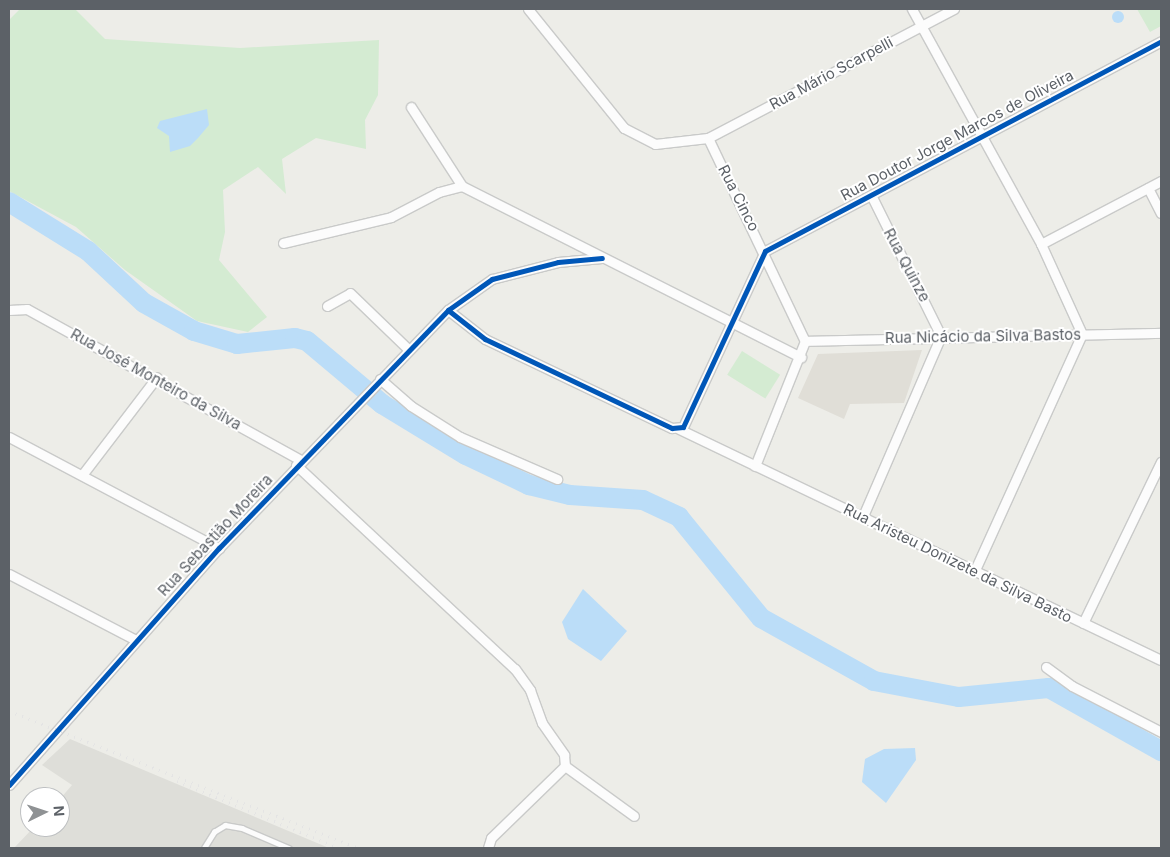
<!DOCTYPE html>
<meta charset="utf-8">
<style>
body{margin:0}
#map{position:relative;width:1170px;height:857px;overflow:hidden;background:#edede8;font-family:Inter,sans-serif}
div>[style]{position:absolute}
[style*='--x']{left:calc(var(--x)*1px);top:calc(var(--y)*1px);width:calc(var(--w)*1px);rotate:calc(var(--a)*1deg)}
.industrial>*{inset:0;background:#deded9}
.education>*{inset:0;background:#e0ded7}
.green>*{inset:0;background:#d4ebd2;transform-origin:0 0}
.water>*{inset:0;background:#bbddf8}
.round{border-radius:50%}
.river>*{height:20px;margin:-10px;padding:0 10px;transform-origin:10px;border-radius:10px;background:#bbddf8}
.roads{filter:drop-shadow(1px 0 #c9cac9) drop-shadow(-1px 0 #c9cac9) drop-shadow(0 1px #c9cac9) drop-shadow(0 -1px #c9cac9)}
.service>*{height:4.5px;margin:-2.25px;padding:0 2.25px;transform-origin:2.25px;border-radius:2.25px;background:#fcfcfc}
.minor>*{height:9px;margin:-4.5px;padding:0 4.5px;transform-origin:4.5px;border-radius:4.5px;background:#fcfcfc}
.rail>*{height:3px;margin-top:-1.5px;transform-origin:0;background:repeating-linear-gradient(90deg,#e4e4e4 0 1px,transparent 0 7px)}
.cycleway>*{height:5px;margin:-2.5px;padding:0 2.5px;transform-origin:2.5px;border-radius:2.5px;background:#0057b8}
span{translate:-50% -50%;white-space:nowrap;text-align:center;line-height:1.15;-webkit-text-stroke:4px #fff;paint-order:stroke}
.street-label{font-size:15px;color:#5c6167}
.frame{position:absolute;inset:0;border:10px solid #5c6167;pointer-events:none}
.north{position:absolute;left:20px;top:787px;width:50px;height:50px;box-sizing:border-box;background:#fff;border:1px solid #bec0c2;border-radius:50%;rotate:86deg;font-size:14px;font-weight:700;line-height:20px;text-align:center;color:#5c6167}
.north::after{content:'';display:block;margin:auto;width:18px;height:22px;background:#8f9294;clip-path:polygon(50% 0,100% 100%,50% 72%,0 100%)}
</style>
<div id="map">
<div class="industrial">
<div style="clip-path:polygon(70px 739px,329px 848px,14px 848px,34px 827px,60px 827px,60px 799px,72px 785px,42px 765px)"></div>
</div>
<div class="education">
<div style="clip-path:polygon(922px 350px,904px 403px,850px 404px,844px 419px,798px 398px,818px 354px)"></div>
</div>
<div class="green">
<div style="clip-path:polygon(20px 9px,75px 9px,105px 39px,240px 48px,379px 40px,378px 95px,365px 120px,366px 149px,316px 138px,282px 159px,286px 194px,258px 167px,223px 190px,225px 232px,219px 260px,267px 317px,248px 332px,197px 321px,125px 270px,76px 227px,9px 191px,9px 20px)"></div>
<div style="clip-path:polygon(1137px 9px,1161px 9px,1161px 26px,1150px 32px)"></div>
<div style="left:742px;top:351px;width:45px;height:28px;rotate:32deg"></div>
</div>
<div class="water">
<div class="round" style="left:1112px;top:11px;width:12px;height:12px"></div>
<div style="clip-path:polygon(207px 109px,209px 125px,198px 138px,190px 146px,170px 152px,169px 136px,157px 128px,160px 121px)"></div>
<div style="clip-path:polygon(583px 589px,627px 631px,601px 661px,568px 639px,562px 622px)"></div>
<div style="clip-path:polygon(915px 748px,916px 760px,886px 803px,862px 782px,865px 759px,884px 749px)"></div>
</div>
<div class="river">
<div style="--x:9;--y:202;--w:93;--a:31.8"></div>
<div style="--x:88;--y:251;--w:76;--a:42.9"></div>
<div style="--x:144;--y:303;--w:57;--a:29.2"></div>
<div style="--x:194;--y:331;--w:45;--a:16.8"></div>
<div style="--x:237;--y:344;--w:58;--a:-5.9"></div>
<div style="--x:295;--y:338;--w:12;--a:14"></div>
<div style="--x:307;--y:341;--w:98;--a:40"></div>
<div style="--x:382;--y:404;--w:98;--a:31.3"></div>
<div style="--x:466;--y:455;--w:70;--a:25.5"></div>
<div style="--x:529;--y:485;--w:42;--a:13.7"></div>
<div style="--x:570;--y:495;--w:73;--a:3.9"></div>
<div style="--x:643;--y:500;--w:40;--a:25"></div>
<div style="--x:679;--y:517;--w:130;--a:50.9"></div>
<div style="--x:761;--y:618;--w:129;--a:29.1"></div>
<div style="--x:874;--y:681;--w:86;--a:10.7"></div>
<div style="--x:959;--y:697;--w:90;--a:-5.7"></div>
<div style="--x:1049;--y:688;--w:129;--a:29.4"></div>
</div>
<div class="roads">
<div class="service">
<div style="--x:204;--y:848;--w:19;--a:-58"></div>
<div style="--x:214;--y:832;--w:13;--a:-32"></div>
<div style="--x:225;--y:825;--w:17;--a:10"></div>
<div style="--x:242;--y:828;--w:51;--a:23.1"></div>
</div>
<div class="minor">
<div style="--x:528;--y:9;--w:153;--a:51.1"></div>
<div style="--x:624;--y:128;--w:35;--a:27"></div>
<div style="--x:655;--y:144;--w:53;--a:-6.5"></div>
<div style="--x:708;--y:138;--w:278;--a:-27.7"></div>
<div style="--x:912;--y:9;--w:268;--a:61.2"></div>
<div style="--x:1041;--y:244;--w:99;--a:65.5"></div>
<div style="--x:1082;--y:334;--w:259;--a:114.4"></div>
<div style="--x:411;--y:107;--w:94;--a:57.2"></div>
<div style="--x:708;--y:138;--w:225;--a:64.5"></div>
<div style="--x:1148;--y:188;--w:28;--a:63"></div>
<div style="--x:283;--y:243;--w:111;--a:-13.5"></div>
<div style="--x:391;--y:217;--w:54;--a:-27.5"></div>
<div style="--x:439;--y:192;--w:24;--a:-15"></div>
<div style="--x:462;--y:186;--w:380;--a:26.8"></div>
<div style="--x:1041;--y:244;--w:136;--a:-27.7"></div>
<div style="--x:327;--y:306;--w:26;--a:-29"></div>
<div style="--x:350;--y:293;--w:81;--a:44"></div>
<div style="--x:9;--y:310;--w:18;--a:-3"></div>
<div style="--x:27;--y:309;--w:313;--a:28.9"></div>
<div style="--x:448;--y:310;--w:47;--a:38.1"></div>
<div style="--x:485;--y:339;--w:207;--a:25.5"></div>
<div style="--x:672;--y:428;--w:11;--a:-5"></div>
<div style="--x:683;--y:427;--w:194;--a:-65"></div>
<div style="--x:765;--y:251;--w:448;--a:-27.9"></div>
<div style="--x:805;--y:341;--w:356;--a:-1.3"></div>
<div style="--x:380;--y:379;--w:41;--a:41.1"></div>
<div style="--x:411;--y:406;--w:58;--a:32.3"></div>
<div style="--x:460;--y:437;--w:106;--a:23.4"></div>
<div style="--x:679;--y:429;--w:534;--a:25.61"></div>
<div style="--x:9;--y:437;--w:238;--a:27.9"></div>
<div style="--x:296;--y:465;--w:299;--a:43"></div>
<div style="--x:515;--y:669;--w:26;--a:54"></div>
<div style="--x:530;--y:690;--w:35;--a:70"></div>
<div style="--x:542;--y:723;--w:39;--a:55"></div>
<div style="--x:564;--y:755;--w:11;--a:85"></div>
<div style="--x:565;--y:766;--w:103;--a:135.8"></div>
<div style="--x:491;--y:838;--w:10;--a:107"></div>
<div style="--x:755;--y:466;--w:135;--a:-68.2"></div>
<div style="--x:82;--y:475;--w:123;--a:-52.6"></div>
<div style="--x:863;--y:516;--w:196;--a:-66.6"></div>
<div style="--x:941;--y:336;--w:157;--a:-116.4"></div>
<div style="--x:9;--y:574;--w:143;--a:27.5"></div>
<div style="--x:1083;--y:623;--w:179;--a:-64.2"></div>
<div style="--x:1046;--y:667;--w:32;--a:36"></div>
<div style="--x:1072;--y:686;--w:100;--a:27.3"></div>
<div style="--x:565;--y:766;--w:85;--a:35.9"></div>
<div style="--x:9;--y:785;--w:317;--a:-48.5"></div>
<div style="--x:219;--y:548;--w:330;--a:-46.1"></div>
<div style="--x:448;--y:310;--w:54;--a:-35.2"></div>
<div style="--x:492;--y:279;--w:68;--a:-14.4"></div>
<div style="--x:558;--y:262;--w:44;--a:-5.2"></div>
</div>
</div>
<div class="rail">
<div style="--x:9;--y:711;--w:376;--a:21.4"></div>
<div style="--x:177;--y:781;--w:175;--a:22.5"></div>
</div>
<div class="cycleway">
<div style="--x:448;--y:310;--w:47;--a:38.1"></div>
<div style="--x:485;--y:339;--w:207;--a:25.5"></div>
<div style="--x:672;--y:428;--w:11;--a:-5"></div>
<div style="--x:683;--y:427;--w:194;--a:-65"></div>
<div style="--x:765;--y:251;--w:448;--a:-27.9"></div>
<div style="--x:9;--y:785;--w:317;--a:-48.5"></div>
<div style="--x:219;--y:548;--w:330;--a:-46.1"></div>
<div style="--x:448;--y:310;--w:54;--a:-35.2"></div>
<div style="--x:492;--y:279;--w:68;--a:-14.4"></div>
<div style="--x:558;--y:262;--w:44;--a:-5.2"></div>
</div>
<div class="street-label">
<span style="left:831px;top:73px;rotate:-28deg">Rua Mário Scarpelli</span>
<span style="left:957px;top:135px;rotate:-28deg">Rua Doutor Jorge Marcos de Oliveira</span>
<span style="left:739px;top:198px;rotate:63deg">Rua Cinco</span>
<span style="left:907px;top:265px;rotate:62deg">Rua Quinze</span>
<span style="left:983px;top:336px;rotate:-1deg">Rua Nicácio da Silva Bastos</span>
<span style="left:156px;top:379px;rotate:29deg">Rua José Monteiro da Silva</span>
<span style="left:215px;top:535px;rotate:-47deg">Rua Sebastião Moreira</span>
<span style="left:958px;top:563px;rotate:26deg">Rua Aristeu Donizete da Silva Basto</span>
</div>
<div class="frame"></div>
<div class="north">N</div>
</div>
